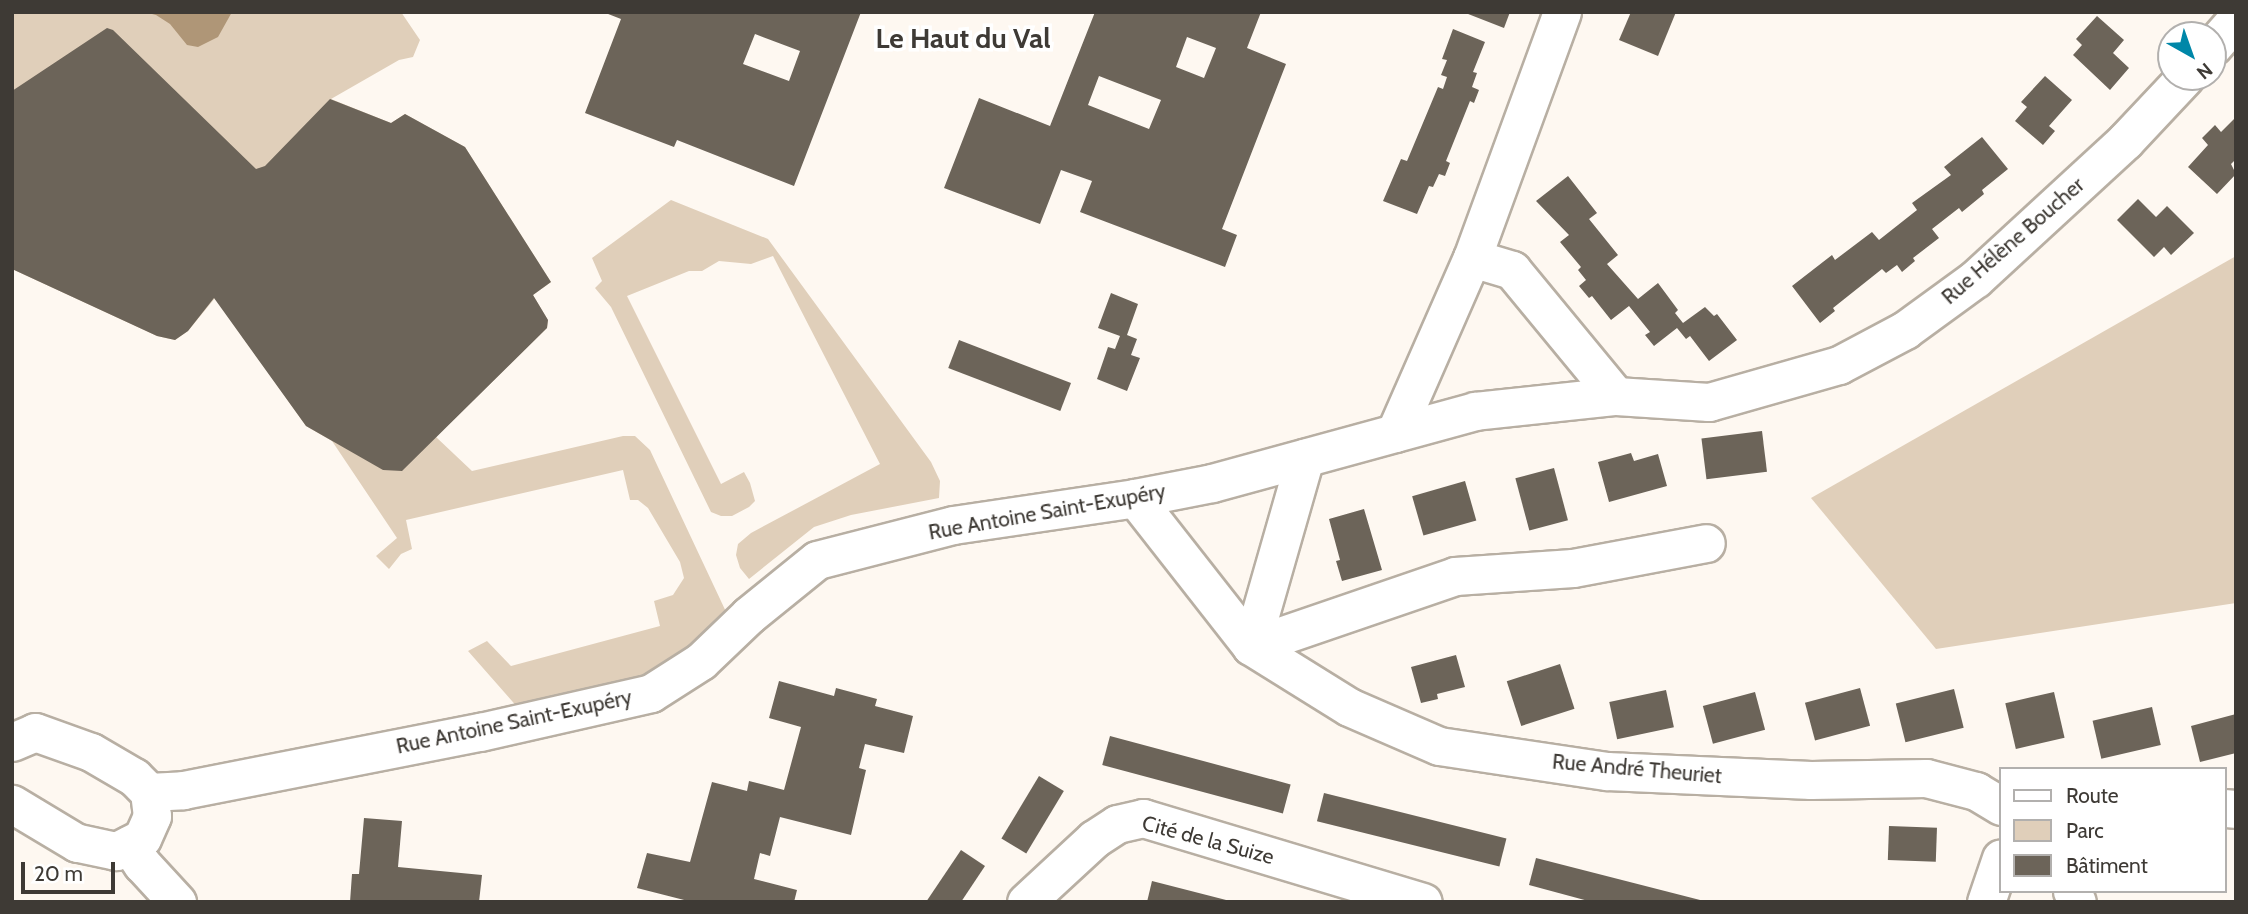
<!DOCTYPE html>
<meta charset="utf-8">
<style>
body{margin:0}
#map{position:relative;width:2248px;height:914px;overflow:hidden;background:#fef8f1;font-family:Cabin,sans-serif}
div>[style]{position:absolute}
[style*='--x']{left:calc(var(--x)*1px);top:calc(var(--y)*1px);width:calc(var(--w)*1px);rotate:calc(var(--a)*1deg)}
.green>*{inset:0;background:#e0cfba}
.water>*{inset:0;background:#af9677}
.building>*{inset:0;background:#6c6459;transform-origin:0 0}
.roads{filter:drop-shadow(2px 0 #b8afa3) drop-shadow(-2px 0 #b8afa3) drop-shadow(0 2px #b8afa3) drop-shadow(0 -2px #b8afa3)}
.minor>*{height:37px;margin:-18.5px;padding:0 18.5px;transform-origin:18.5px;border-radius:18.5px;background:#fff}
span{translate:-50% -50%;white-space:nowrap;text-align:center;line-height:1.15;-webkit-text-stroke:7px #fff;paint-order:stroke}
.street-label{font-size:21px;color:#3e3a35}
.district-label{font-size:28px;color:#3e3a35;font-weight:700}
.frame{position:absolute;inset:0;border:14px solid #3e3a35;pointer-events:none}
.legend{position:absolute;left:1999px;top:767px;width:228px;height:126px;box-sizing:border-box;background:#fff;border:2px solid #b2b0ae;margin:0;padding:9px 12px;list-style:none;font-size:21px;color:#3e3a35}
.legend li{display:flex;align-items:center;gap:14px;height:35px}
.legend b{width:35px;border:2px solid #b2b0ae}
.north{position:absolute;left:2157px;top:21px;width:70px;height:70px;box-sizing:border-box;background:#fff;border:2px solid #b2b0ae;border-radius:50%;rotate:140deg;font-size:19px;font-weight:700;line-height:28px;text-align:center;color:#3e3a35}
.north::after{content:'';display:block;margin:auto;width:24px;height:32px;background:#0087a8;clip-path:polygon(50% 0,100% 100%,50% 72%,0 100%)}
.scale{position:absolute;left:21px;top:862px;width:94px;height:32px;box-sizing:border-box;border:4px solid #3e3a35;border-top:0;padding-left:9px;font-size:21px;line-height:24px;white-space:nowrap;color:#3e3a35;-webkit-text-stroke:5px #fff;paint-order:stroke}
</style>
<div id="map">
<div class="green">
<div style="clip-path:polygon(12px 12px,401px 12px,420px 40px,413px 57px,399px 60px,331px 99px,391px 123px,405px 114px,465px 147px,551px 282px,533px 295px,548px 320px,547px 328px,436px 437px,472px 471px,623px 436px,635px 436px,650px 450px,728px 616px,659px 674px,520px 710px,468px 651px,487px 641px,511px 666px,660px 626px,654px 601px,673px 595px,684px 578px,680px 562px,648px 508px,638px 500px,630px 500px,623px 470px,406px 520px,412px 549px,401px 554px,389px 569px,376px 556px,397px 538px,332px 441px,306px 426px,215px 298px,188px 331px,175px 340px,157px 336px,12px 269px)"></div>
<div style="clip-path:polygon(671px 200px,768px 239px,931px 462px,940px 481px,939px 498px,851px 515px,814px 527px,749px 579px,740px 568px,736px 555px,738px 544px,751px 533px,880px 464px,773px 256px,751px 264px,719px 261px,702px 271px,689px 271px,627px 296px,721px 484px,744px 472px,750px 483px,755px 501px,749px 507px,732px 516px,721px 516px,711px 512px,611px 307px,595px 288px,602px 281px,592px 258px)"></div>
<div style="clip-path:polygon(2236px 256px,2236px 603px,1936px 649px,1811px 498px)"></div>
</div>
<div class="water">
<div style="clip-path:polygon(144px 12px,232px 12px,218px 37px,198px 47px,187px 45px,170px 24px,156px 15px)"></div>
</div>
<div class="building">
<div style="clip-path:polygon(evenodd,603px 12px,861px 12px,794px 186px,677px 140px,674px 147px,585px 113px,621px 19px,603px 12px,755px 34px,800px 51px,789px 81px,743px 64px,755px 34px)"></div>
<div style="clip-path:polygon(evenodd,1095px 12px,1261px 12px,1247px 48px,1286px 64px,1222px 229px,1237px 235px,1225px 267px,1080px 212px,1092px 181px,1061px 170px,1040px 224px,944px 188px,979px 98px,1050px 126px,1095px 12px,1187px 37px,1216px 48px,1204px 78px,1176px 67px,1187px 37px,1095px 12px,1099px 76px,1161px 100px,1149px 129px,1088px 105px,1099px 76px)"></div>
<div style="clip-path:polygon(1463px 12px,1510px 12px,1504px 28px)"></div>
<div style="clip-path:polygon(1631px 12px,1676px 12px,1658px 56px,1619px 40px)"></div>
<div style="clip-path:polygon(2097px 16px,2124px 40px,2113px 53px,2129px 68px,2110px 90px,2073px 55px,2082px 45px,2076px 39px)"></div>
<div style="clip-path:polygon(107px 28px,113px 30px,256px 169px,265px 166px,330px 99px,391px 123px,405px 114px,465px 147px,551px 282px,533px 295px,548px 320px,547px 328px,402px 471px,383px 470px,306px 426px,214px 298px,188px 331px,175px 340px,157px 336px,12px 269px,12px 91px)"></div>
<div style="clip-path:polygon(1453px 29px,1485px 42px,1473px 72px,1477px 73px,1472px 87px,1479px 90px,1474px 103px,1470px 101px,1446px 161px,1450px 163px,1445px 176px,1439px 174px,1433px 187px,1429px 186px,1417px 214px,1383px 201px,1401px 159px,1407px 161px,1438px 87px,1443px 89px,1447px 77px,1441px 75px,1447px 60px,1442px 59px)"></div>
<div style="clip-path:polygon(2045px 76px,2072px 100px,2049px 126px,2055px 131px,2043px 145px,2015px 121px,2027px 107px,2021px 102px)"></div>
<div style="clip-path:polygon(2236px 117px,2236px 159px,2231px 164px,2236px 174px,2217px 194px,2188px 167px,2208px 145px,2202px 138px,2215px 125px,2221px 132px)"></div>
<div style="clip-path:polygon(1982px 137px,2008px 169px,1982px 190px,1984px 194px,1962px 212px,1959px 208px,1932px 229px,1939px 238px,1913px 258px,1915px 261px,1902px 272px,1897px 265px,1886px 273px,1882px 269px,1833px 308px,1835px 311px,1820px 323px,1792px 286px,1832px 255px,1835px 260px,1872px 232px,1879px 240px,1917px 210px,1912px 203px,1951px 175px,1944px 167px)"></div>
<div style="clip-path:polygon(1568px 176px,1597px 213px,1589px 219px,1618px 255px,1607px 264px,1638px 299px,1658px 283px,1678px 310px,1675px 313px,1683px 323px,1705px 307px,1714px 316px,1717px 314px,1737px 340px,1709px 361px,1690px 336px,1686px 339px,1677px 328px,1654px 346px,1645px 335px,1650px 332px,1629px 306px,1611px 320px,1592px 296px,1589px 298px,1579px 286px,1586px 280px,1578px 270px,1581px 267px,1560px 242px,1569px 235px,1536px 201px)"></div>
<div style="clip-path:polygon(2138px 199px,2156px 217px,2167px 206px,2194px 233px,2171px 255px,2164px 247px,2154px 257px,2117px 220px)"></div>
<div style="clip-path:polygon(1111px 293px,1138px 304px,1127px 335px,1137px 339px,1131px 355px,1140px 358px,1127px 391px,1097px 379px,1108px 347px,1115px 349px,1120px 336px,1098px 328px)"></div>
<div style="left:959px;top:340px;width:120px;height:30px;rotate:21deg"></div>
<div style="left:1762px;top:431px;width:41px;height:61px;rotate:83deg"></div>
<div style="clip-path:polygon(1631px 453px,1634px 461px,1658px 454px,1667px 486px,1609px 502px,1598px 462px)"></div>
<div style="left:1554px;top:468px;width:54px;height:40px;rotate:75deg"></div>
<div style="left:1465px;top:481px;width:41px;height:55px;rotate:74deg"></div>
<div style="clip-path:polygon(1364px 509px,1382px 570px,1342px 581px,1336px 561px,1340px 560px,1329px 519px)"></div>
<div style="clip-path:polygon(1456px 655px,1465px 687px,1437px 694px,1438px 699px,1421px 703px,1411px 667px)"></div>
<div style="left:1560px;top:664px;width:47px;height:56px;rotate:72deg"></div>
<div style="clip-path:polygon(779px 681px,834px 696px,836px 688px,877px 699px,875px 706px,913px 716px,904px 753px,865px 744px,859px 768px,866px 770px,851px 835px,780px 817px,770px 856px,760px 853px,754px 879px,797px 890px,794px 902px,692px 902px,637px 888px,647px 853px,690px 862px,712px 782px,747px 791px,749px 781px,784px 790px,801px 727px,769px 718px)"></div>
<div style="left:1860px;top:688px;width:39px;height:57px;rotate:75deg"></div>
<div style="left:1954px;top:689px;width:40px;height:60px;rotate:76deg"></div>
<div style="left:1666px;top:690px;width:38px;height:58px;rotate:78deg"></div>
<div style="left:1755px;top:692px;width:39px;height:54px;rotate:75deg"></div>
<div style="left:2054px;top:692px;width:47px;height:50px;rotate:77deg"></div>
<div style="left:2152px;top:707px;width:39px;height:61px;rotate:77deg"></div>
<div style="clip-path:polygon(2236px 714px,2236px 753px,2200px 762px,2191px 726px)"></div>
<div style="left:1110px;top:736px;width:187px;height:30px;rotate:15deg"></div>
<div style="left:1039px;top:776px;width:29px;height:73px;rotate:31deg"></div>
<div style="left:1324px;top:793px;width:188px;height:29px;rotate:14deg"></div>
<div style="clip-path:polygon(364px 818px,402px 821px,398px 867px,482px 875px,479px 902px,350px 902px,352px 874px,359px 874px)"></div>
<div style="left:1889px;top:826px;width:48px;height:34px;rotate:2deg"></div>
<div style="clip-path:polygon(961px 850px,985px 866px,961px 902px,926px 902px)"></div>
<div style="clip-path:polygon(1536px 858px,1704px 901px,1704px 902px,1592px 902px,1529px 885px)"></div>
<div style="clip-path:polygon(1152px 881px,1230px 901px,1229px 902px,1147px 902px)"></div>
</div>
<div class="roads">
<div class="minor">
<div style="--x:1562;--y:12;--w:262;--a:110.1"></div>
<div style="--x:1472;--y:258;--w:42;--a:16.7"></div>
<div style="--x:1512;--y:270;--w:163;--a:50.5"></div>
<div style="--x:1616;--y:396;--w:93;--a:3.7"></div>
<div style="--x:1709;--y:402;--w:135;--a:-15.9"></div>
<div style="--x:1839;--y:365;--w:75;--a:-27.9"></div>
<div style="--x:1905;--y:330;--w:87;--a:-36.1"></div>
<div style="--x:1975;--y:279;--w:204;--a:-42.6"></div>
<div style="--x:2125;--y:141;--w:88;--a:-46.8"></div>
<div style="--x:2213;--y:46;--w:35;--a:-49"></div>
<div style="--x:1395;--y:433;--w:191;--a:-66.3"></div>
<div style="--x:1135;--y:498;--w:188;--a:51.9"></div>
<div style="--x:1251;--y:646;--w:115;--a:31.9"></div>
<div style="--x:1349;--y:707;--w:98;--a:23.4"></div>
<div style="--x:1439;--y:746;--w:170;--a:8.5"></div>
<div style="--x:1607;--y:771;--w:204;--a:2.5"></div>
<div style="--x:1811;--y:780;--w:115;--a:-1"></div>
<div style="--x:1926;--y:778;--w:52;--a:14.6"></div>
<div style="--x:1976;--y:791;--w:29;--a:31"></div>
<div style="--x:1251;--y:646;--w:216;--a:-18.9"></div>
<div style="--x:1455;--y:576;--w:118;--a:-3.9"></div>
<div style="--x:1573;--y:568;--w:135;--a:-10.6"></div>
<div style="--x:1251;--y:646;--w:196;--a:-74"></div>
<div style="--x:12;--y:742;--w:25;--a:-23"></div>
<div style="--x:35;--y:732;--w:59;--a:19.7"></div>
<div style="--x:91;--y:752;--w:50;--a:30.2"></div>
<div style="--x:134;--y:777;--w:21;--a:45"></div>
<div style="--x:149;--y:792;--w:24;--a:83"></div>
<div style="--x:152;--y:816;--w:24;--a:114"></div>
<div style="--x:142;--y:838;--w:29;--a:153"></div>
<div style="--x:116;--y:851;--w:40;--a:-168"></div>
<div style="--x:77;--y:843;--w:76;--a:-149"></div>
<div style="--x:149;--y:792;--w:34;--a:-3"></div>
<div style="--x:183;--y:790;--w:303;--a:-11.1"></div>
<div style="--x:480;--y:732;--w:175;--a:-12.8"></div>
<div style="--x:651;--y:693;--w:59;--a:-32.6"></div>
<div style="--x:701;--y:661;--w:66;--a:-43.8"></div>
<div style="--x:749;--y:615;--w:87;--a:-39"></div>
<div style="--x:817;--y:560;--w:140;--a:-14.4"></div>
<div style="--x:953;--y:525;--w:184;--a:-8.4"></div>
<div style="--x:1135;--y:498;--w:78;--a:-11"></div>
<div style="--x:1212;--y:483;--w:273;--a:-15.3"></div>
<div style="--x:1475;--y:411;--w:142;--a:-6.1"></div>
<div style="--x:2225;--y:808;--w:11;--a:5"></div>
<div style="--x:129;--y:845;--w:23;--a:56"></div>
<div style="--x:142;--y:864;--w:52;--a:47.4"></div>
<div style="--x:2072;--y:891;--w:12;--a:66"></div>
<div style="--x:1026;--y:902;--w:93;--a:-42.8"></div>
<div style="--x:1094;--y:839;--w:27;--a:-33"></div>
<div style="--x:1117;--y:824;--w:27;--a:-13"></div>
<div style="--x:1143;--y:818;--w:292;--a:16.7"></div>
<div style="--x:1986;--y:902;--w:46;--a:-71.2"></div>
</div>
</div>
<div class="street-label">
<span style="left:2013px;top:241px;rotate:-41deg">Rue Hélène Boucher</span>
<span style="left:1047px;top:512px;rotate:-10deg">Rue Antoine Saint-Exupéry</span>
<span style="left:514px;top:722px;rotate:-12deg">Rue Antoine Saint-Exupéry</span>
<span style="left:1637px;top:769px;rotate:5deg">Rue André Theuriet</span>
<span style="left:1208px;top:840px;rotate:15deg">Cité de la Suize</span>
</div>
<div class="district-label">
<span style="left:963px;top:38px">Le Haut du Val</span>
</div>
<div class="frame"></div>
<ul class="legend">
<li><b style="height:9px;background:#fff"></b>Route</li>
<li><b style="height:19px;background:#e0cfba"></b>Parc</li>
<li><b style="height:19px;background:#6c6459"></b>Bâtiment</li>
</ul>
<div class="north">N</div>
<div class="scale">20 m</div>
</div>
